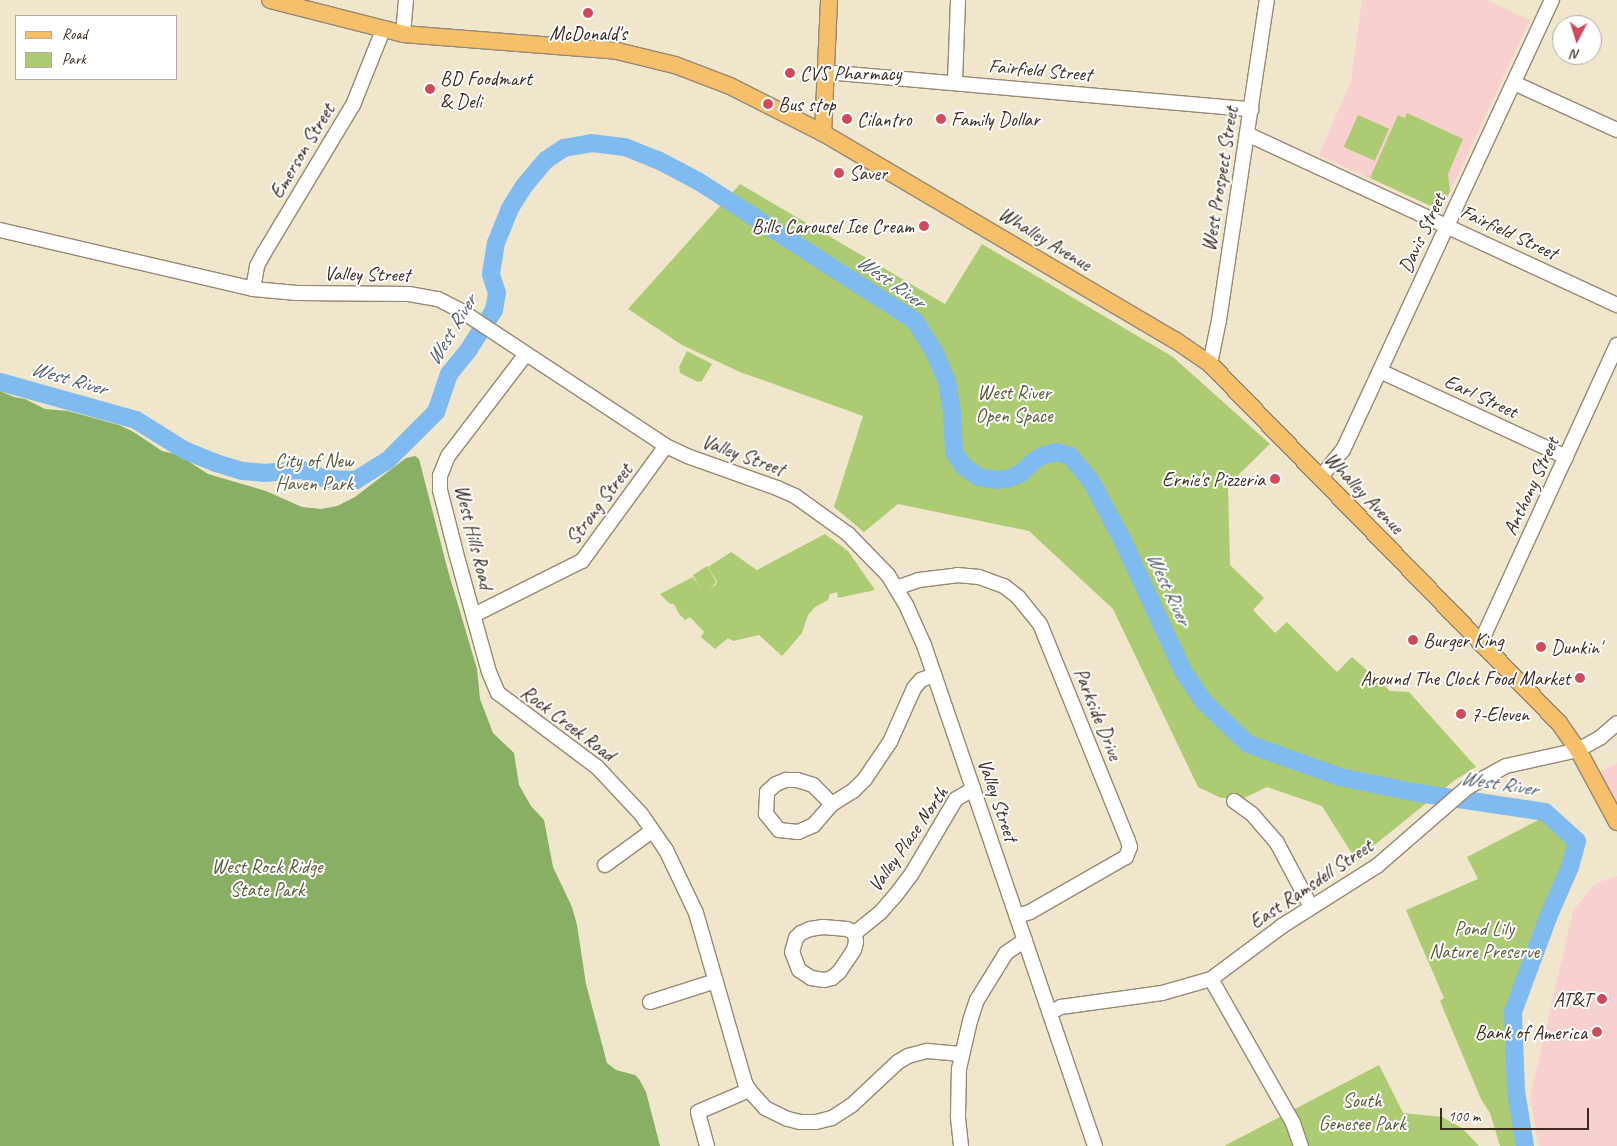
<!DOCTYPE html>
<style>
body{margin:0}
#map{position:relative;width:1617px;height:1146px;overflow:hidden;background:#f0e6cb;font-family:Caveat,sans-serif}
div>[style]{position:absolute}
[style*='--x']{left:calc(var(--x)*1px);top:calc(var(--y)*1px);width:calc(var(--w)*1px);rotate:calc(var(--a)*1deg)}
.built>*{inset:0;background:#f7d0cf}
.green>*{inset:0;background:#accb73;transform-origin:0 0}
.forest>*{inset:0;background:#89af65}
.river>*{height:18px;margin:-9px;padding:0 9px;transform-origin:9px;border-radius:9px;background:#7fbaf1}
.roads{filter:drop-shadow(1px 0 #968874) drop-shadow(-1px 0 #968874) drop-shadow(0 1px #968874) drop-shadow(0 -1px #968874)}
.minor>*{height:14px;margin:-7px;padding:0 7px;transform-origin:7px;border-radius:7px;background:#fff}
.major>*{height:16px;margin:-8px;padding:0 8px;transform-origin:8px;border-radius:8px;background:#f6c06b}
.dots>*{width:14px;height:14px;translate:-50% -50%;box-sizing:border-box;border:2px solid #fff;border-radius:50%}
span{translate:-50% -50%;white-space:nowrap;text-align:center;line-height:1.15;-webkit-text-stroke:4px #fff;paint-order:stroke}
.poi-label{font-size:20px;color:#3b2a1e}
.left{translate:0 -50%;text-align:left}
.right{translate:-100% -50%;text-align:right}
.street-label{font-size:20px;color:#3b2a1e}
.park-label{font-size:20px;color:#5d5a38}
.water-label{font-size:21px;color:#535c68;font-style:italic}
.legend{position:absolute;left:15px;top:15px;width:162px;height:65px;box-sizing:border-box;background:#fff;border:1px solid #b1aaa5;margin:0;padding:6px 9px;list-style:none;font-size:15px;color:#3b2a1e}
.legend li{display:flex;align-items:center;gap:10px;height:25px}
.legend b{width:25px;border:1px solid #b1aaa5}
.north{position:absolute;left:1552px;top:15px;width:50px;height:50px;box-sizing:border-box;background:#fff;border:1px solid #b1aaa5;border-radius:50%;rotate:185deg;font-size:14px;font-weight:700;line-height:20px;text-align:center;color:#3b2a1e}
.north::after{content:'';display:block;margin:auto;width:18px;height:22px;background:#d1495b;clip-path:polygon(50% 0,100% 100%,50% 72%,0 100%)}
.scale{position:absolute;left:1440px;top:1108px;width:149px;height:22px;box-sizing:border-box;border:2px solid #3b2a1e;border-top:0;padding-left:6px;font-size:15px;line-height:18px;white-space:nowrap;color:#3b2a1e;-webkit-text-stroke:4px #fff;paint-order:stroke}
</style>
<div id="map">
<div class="built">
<div style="clip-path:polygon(1362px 0,1486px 0,1530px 20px,1441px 211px,1319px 155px,1351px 81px)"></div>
<div style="clip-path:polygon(1617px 763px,1617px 816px,1595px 774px)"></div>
<div style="clip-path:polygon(1617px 876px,1617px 1146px,1539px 1146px,1530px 1098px,1573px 911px,1596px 883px)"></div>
</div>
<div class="green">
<div style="clip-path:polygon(1407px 113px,1463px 139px,1448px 174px,1450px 191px,1443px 205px,1431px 206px,1370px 178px,1398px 115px,1405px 118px)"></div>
<div style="left:1358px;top:115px;width:34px;height:35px;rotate:24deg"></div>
<div style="clip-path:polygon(740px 184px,945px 304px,982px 244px,1173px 357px,1270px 444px,1228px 485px,1230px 565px,1264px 598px,1253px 610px,1275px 633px,1287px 622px,1337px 672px,1352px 657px,1390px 691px,1409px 692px,1476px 767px,1455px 780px,1356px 860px,1322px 806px,1267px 787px,1244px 798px,1221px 798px,1198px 787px,1113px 609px,1029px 531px,898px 504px,864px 532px,834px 507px,863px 416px,740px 372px,682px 345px,628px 309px)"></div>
<div style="clip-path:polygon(687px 351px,712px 364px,702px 381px,698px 382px,680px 373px,679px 367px)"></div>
<div style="clip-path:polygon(825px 534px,848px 551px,875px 590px,838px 598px,837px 592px,830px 594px,828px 600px,815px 607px,808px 615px,802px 633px,782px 656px,759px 635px,733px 641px,728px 638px,715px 649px,701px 637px,704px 632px,690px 617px,685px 620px,679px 614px,674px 604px,670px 604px,660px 594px,693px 577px,702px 590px,693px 575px,707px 566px,716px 581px,715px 584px,709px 588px,716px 585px,717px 581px,708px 567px,731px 552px,757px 570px)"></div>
<div style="clip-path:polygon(1548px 815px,1563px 828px,1573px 856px,1570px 872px,1522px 1011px,1518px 1075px,1528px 1146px,1500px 1146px,1490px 1113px,1481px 1099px,1440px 1001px,1444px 998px,1406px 910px,1478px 879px,1467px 857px)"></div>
<div style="clip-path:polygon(1379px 1065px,1403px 1113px,1442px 1117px,1462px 1128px,1479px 1146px,1224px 1146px)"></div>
</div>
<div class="forest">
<div style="clip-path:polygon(0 391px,14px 397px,25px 399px,45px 409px,68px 411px,119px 425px,132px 431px,162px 451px,179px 455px,208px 474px,266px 491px,302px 507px,321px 509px,337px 506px,355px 497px,406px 458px,415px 456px,419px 459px,448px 571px,477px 669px,480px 699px,493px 733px,514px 753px,519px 785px,531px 806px,544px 820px,553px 867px,572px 907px,577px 925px,586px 984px,607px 1063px,616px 1070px,635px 1075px,639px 1079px,646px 1092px,660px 1146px,0 1146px)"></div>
</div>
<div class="river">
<div style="--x:0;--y:382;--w:141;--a:15.6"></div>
<div style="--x:136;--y:420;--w:57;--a:32"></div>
<div style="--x:184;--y:450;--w:35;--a:22"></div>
<div style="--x:216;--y:463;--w:28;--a:17"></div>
<div style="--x:243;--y:471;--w:21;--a:5"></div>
<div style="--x:264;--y:473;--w:38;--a:-5"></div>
<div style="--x:302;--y:470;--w:25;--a:21"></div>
<div style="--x:325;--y:479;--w:31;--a:2"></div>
<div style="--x:356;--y:480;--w:36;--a:-32"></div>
<div style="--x:387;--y:461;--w:69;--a:-45"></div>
<div style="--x:436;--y:412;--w:40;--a:-71.1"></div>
<div style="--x:449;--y:374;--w:32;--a:-51"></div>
<div style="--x:469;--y:349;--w:46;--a:-57.3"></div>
<div style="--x:494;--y:310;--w:17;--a:-80"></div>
<div style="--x:497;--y:293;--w:20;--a:-108"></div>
<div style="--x:491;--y:274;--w:31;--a:-81"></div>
<div style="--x:496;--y:243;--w:35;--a:-68"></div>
<div style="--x:509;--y:210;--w:28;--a:-58"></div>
<div style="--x:524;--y:186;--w:34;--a:-50"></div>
<div style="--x:546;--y:160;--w:22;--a:-34"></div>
<div style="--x:564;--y:148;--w:27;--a:-10"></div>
<div style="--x:591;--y:143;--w:34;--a:7"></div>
<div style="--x:625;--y:147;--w:35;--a:22"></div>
<div style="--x:658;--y:160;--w:45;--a:27.7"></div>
<div style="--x:698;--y:181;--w:258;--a:32.8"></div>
<div style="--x:915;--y:321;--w:36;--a:58"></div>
<div style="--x:934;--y:351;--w:33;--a:67"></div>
<div style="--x:947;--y:381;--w:31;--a:81"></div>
<div style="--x:952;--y:412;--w:40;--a:87.1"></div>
<div style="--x:954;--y:452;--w:18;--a:56"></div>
<div style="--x:964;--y:467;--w:18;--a:34"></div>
<div style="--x:979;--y:477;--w:18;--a:9"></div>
<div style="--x:997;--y:480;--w:9;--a:-6"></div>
<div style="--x:1006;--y:479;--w:15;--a:-20"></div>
<div style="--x:1020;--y:474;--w:21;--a:-43"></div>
<div style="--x:1035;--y:460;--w:11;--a:-27"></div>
<div style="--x:1045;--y:455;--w:12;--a:-14"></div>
<div style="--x:1057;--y:452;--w:14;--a:17"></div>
<div style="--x:1070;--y:456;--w:33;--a:50"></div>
<div style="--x:1091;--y:481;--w:66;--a:61.9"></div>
<div style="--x:1122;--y:539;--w:145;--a:65.2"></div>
<div style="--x:1183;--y:671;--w:36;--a:56"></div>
<div style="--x:1203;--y:701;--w:62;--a:43.7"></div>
<div style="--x:1248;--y:744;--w:98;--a:19.7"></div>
<div style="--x:1340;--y:777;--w:80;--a:11.6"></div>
<div style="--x:1418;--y:793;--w:128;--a:8.5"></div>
<div style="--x:1545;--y:812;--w:43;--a:42.2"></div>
<div style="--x:1577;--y:841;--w:27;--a:105"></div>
<div style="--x:1570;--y:867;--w:52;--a:113.6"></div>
<div style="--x:1549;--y:915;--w:103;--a:110.4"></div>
<div style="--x:1513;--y:1012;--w:79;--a:87.8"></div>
<div style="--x:1516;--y:1091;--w:56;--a:80.7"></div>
</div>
<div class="roads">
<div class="minor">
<div style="--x:403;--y:34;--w:34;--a:-85"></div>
<div style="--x:825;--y:72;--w:428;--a:5"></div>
<div style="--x:955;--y:82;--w:82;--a:-87.9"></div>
<div style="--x:1514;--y:83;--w:113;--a:24.5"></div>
<div style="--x:1247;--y:134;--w:408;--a:24.8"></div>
<div style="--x:0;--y:230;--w:260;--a:13.1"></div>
<div style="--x:253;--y:289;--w:44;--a:5.2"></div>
<div style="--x:297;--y:293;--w:112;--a:0.5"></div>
<div style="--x:409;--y:294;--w:29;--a:10"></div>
<div style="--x:438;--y:299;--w:28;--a:27"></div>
<div style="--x:463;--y:312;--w:243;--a:33.4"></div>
<div style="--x:666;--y:446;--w:23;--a:25"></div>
<div style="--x:687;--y:456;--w:96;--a:19.6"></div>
<div style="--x:777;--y:488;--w:20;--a:24"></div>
<div style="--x:795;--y:496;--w:65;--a:35.6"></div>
<div style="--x:848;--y:534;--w:57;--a:45.7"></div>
<div style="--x:888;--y:575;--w:37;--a:59"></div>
<div style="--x:907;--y:607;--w:42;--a:65.9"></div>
<div style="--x:924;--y:645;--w:529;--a:71.15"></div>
<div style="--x:253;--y:289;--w:23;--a:-80"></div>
<div style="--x:257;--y:266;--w:15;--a:-62"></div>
<div style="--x:264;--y:253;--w:173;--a:-59"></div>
<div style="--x:353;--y:105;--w:81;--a:-68.2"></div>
<div style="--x:526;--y:354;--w:128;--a:127.4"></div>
<div style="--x:448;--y:456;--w:22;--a:112"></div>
<div style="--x:440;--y:476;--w:14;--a:90"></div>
<div style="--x:440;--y:490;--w:65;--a:75.7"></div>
<div style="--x:456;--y:553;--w:123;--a:74.5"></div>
<div style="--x:489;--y:672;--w:23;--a:67"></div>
<div style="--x:498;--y:693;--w:124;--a:36.8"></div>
<div style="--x:597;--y:767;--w:64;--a:46.9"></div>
<div style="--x:641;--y:814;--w:44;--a:55.2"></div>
<div style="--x:666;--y:850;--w:70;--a:64.5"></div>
<div style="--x:696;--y:913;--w:177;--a:73.9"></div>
<div style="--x:745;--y:1083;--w:8;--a:60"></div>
<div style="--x:749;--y:1090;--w:24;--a:48"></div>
<div style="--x:765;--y:1108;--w:25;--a:26"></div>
<div style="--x:788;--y:1119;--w:12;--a:14"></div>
<div style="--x:800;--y:1122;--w:16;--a:0"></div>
<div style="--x:816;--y:1122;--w:16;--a:-14"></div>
<div style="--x:832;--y:1118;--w:24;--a:-33"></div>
<div style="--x:852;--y:1105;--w:63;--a:-43.1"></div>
<div style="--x:898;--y:1062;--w:12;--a:-31"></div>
<div style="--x:908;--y:1056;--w:20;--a:-15"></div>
<div style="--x:927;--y:1051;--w:34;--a:5"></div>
<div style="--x:1210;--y:364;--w:45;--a:-78.4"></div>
<div style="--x:1219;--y:320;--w:324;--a:-81.5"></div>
<div style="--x:1380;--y:371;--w:205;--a:24.8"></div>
<div style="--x:1320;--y:478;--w:36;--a:-51"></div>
<div style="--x:1343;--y:450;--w:496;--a:-65.1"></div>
<div style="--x:896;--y:588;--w:24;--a:-19"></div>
<div style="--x:919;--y:580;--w:38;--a:-7"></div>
<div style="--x:957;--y:575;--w:22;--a:5"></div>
<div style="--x:979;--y:577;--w:27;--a:20"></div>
<div style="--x:1004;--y:586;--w:18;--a:38"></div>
<div style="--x:1018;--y:597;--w:35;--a:51"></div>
<div style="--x:1040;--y:624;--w:234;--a:67.9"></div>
<div style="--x:1128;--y:841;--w:6;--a:72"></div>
<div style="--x:1130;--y:847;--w:11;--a:112"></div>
<div style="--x:1126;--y:857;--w:111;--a:150.2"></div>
<div style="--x:1030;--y:912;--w:14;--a:163"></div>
<div style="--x:474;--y:615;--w:121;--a:-26.6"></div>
<div style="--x:582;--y:561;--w:142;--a:-53.9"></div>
<div style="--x:1480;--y:644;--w:329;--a:-65.4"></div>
<div style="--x:786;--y:780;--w:11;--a:0"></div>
<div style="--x:797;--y:780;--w:17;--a:17"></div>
<div style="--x:813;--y:785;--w:27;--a:45"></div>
<div style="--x:832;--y:804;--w:28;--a:131"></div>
<div style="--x:814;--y:825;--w:17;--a:156"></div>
<div style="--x:798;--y:832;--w:19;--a:-174"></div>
<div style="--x:779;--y:830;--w:21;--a:-129"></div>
<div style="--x:766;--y:814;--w:22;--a:-87"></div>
<div style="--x:767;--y:792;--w:12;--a:-42"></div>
<div style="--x:776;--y:784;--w:11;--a:-22"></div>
<div style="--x:1234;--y:801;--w:22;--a:36"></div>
<div style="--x:1252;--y:814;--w:38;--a:49"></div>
<div style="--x:1277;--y:843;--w:72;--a:62"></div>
<div style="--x:832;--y:804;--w:25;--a:-32"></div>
<div style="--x:853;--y:791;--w:17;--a:-45"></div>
<div style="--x:865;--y:779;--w:45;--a:-56"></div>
<div style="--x:890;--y:742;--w:59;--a:-66"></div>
<div style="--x:914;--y:688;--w:11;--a:-49"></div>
<div style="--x:921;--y:680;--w:14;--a:-21"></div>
<div style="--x:605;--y:865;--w:58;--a:-35.9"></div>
<div style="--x:823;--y:927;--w:24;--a:5"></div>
<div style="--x:847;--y:929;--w:9;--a:27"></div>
<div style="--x:855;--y:933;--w:9;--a:84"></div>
<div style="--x:856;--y:942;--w:8;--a:104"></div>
<div style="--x:854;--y:950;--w:27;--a:124"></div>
<div style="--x:839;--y:972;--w:9;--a:139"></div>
<div style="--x:832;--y:978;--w:8;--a:166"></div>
<div style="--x:824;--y:980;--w:13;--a:-171"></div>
<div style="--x:811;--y:978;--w:14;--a:-146"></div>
<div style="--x:799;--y:970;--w:19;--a:-111"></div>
<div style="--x:792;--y:952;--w:15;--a:-74"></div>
<div style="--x:796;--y:938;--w:7;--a:-45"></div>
<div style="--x:801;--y:933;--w:10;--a:-24"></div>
<div style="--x:810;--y:929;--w:13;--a:-9"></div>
<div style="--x:855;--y:933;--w:32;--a:-39"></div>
<div style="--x:880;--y:913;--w:23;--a:-49"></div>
<div style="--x:895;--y:896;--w:26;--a:-53"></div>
<div style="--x:911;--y:875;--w:88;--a:-59.4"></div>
<div style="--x:956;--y:799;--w:20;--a:-30"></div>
<div style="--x:1211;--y:979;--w:166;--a:60.3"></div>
<div style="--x:1293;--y:1123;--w:24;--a:71"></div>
<div style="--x:650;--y:1002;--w:69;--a:-17.7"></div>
<div style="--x:1050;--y:1013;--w:13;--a:-29"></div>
<div style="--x:1061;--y:1007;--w:102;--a:-7.9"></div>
<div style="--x:1162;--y:993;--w:51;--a:-15.9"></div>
<div style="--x:1211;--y:979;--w:89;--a:-36.7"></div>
<div style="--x:1282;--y:926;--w:112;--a:-32.3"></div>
<div style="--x:1377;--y:866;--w:121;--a:-41"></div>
<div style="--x:1468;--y:787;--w:43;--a:-28.9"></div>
<div style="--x:1506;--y:766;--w:74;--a:-12.5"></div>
<div style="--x:1578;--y:750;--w:26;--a:-29"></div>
<div style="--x:1601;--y:737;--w:21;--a:-41"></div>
<div style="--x:707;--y:1146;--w:35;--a:-105"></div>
<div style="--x:698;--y:1112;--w:56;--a:-23.3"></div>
<div style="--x:961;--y:1146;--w:31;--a:-96"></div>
<div style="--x:958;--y:1115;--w:46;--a:-88.8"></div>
<div style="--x:959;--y:1069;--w:49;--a:-77.1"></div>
<div style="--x:970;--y:1021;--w:22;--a:-72"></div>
<div style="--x:977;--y:1000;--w:55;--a:-58.3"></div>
<div style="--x:1006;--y:953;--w:23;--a:-34"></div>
</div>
<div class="major">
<div style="--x:270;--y:0;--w:137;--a:14.3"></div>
<div style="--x:403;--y:34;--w:215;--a:4.5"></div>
<div style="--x:617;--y:51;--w:60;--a:13.6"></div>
<div style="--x:675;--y:65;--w:59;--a:20.9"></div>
<div style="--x:730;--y:86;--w:104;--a:26.8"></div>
<div style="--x:823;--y:133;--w:408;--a:30.5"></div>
<div style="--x:1175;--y:340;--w:42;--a:34.4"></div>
<div style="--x:1210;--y:364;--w:501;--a:45.81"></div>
<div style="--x:1559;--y:723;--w:33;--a:55"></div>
<div style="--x:1578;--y:750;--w:82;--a:61.6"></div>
<div style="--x:823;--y:133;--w:133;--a:-87.4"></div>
</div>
</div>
<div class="dots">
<div style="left:588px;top:13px;background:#d1495b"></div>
<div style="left:790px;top:73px;background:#d1495b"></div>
<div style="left:430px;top:89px;background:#d1495b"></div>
<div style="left:768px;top:104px;background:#d1495b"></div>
<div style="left:847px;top:119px;background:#d1495b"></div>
<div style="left:941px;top:119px;background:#d1495b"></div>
<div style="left:839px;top:173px;background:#d1495b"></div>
<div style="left:924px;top:226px;background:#d1495b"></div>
<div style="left:1275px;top:479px;background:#d1495b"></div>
<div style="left:1413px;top:640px;background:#d1495b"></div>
<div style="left:1541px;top:647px;background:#d1495b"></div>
<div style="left:1580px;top:678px;background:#d1495b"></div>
<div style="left:1461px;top:714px;background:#d1495b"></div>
<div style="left:1602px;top:999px;background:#d1495b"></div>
<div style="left:1597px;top:1032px;background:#d1495b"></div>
</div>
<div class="poi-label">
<span style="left:588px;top:33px">McDonald's</span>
<span class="left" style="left:800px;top:73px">CVS Pharmacy</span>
<span class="left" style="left:440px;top:90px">BD Foodmart<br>&amp; Deli</span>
<span class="left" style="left:778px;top:104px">Bus stop</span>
<span class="left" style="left:857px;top:119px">Cilantro</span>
<span class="left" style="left:951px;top:119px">Family Dollar</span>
<span class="left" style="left:849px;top:173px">Saver</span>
<span class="right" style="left:914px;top:226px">Bills Carousel Ice Cream</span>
<span class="right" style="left:1265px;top:479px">Ernie's Pizzeria</span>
<span class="left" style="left:1423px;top:640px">Burger King</span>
<span class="left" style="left:1551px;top:647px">Dunkin'</span>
<span class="right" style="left:1570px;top:678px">Around The Clock Food Market</span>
<span class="left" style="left:1471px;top:714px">7-Eleven</span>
<span class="right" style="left:1592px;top:999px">AT&amp;T</span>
<span class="right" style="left:1587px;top:1032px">Bank of America</span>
</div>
<div class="street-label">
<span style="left:1040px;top:70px;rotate:5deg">Fairfield Street</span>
<span style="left:302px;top:151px;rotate:-59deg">Emerson Street</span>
<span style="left:1220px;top:179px;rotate:-81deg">West Prospect Street</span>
<span style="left:1509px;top:232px;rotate:25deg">Fairfield Street</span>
<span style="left:1422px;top:233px;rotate:-65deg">Davis Street</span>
<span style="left:1045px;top:239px;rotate:31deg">Whalley Avenue</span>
<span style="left:367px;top:274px;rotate:1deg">Valley Street</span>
<span style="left:1481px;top:396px;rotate:25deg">Earl Street</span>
<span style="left:743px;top:455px;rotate:20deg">Valley Street</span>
<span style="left:1531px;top:486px;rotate:-65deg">Anthony Street</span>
<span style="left:1364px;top:493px;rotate:46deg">Whalley Avenue</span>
<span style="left:599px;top:504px;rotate:-53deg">Strong Street</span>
<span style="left:474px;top:537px;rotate:76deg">West Hills Road</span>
<span style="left:1098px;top:714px;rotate:68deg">Parkside Drive</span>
<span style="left:568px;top:723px;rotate:37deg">Rock Creek Road</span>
<span style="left:998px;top:800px;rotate:71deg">Valley Street</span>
<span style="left:908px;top:839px;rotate:-55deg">Valley Place North</span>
<span style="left:1311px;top:884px;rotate:-34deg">East Ramsdell Street</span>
</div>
<div class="park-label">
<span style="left:1014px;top:404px">West River<br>Open Space</span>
<span style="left:314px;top:472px">City of New<br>Haven Park</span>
<span style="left:267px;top:878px">West Rock Ridge<br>State Park</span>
<span style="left:1484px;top:940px">Pond Lily<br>Nature Preserve</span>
<span style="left:1362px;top:1112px">South<br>Genesee Park</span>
</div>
<div class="water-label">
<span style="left:891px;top:281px;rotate:35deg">West River</span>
<span style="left:451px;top:330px;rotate:-59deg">West River</span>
<span style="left:69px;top:378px;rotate:16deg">West River</span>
<span style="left:1169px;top:588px;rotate:65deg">West River</span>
<span style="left:1499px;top:783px;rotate:9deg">West River</span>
</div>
<ul class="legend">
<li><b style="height:6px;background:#f6c06b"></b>Road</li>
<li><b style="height:14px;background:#accb73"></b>Park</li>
</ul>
<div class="north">N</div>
<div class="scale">100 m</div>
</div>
